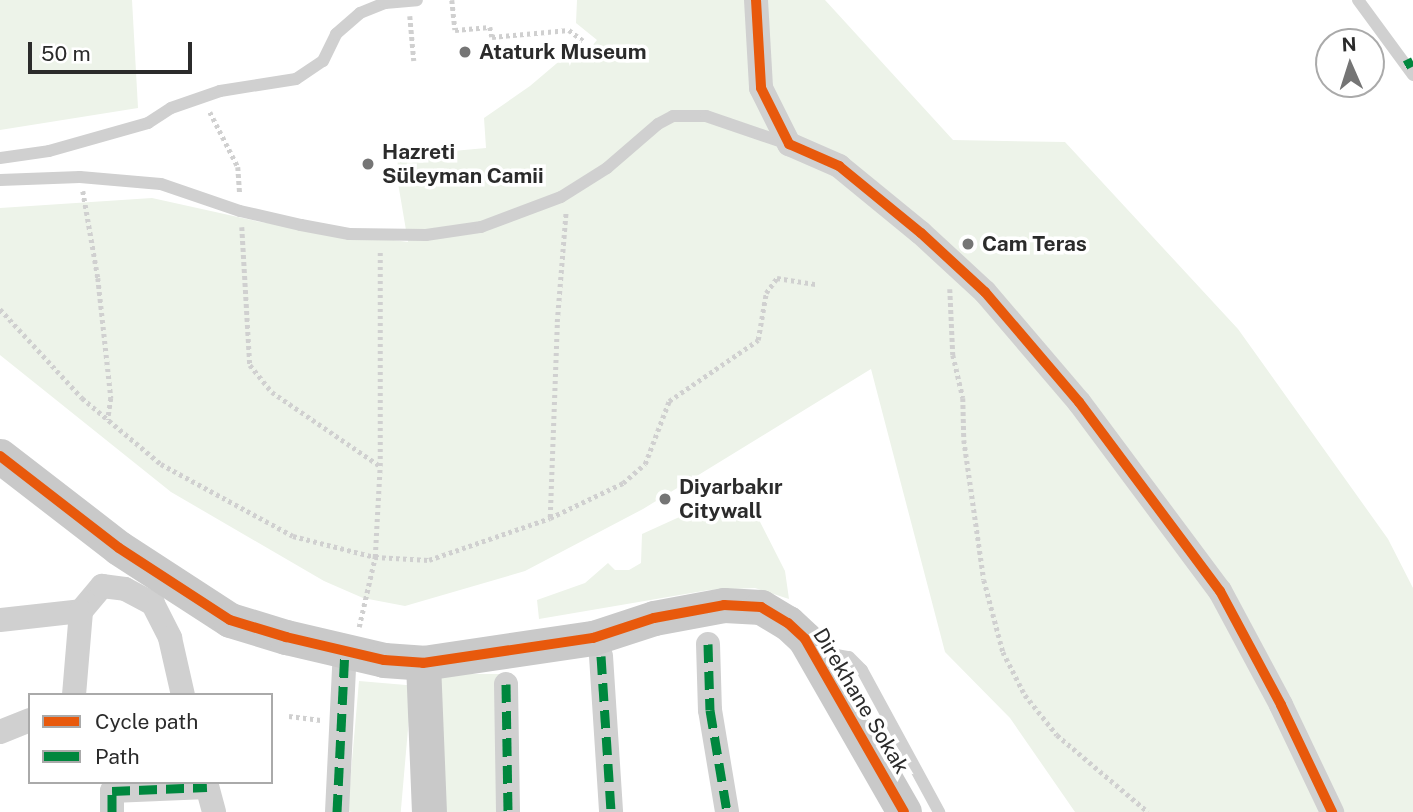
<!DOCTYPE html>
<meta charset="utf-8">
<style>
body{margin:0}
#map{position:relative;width:1413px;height:812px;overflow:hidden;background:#fff;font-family:"Public Sans",sans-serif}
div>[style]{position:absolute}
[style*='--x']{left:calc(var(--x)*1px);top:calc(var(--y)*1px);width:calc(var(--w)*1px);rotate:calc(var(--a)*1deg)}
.green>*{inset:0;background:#edf3e9;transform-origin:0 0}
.path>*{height:4.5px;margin-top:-2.25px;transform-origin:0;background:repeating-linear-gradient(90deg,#d0d0d0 0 3.5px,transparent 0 7px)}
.lane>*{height:12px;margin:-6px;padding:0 6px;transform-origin:6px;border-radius:6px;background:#d0d0d0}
.street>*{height:24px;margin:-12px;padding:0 12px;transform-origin:12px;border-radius:12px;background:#d0d0d0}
.secondary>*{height:35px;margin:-17.5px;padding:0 17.5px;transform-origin:17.5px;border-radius:17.5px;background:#c9c9c9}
.quiet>*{height:9px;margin-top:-4.5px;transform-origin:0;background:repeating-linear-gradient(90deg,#00873e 0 18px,transparent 0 27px)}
.cycleway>*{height:10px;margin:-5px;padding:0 5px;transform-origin:5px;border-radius:5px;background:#e8590c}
.dots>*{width:19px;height:19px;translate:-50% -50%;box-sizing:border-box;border:4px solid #fff;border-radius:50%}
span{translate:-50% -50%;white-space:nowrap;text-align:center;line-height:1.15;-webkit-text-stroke:7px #fff;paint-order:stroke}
.poi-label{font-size:21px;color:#2b2b2b;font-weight:700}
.left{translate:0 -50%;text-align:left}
.street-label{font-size:21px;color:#2b2b2b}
.legend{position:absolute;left:28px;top:693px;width:245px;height:91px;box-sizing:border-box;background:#fff;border:2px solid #aaa;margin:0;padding:9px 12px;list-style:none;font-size:21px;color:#2b2b2b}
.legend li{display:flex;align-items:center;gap:14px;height:35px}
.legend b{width:35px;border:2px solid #aaa}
.north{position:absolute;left:1315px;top:28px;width:70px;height:70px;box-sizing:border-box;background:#fff;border:2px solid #aaa;border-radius:50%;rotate:357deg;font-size:19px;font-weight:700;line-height:28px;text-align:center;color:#2b2b2b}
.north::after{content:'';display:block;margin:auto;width:24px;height:32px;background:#757575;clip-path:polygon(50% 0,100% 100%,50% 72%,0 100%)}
.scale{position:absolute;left:28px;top:42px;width:164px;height:32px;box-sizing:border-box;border:4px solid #2b2b2b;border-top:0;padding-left:9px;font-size:21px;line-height:24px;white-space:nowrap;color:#2b2b2b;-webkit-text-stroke:5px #fff;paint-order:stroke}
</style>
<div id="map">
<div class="green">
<div style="clip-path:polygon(0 0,132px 0,138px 108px,0 130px)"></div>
<div style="clip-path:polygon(577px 0,825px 0,953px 140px,1065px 142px,1238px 329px,1388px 539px,1413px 588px,1413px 812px,1075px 812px,1010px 718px,945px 652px,871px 369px,643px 509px,525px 571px,405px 606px,363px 598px,324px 581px,171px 492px,0 355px,0 208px,152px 198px,260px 222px,408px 242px,397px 177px,398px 156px,486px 148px,484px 118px,530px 86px,576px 47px,585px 54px,597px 40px,576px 23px)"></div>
<div style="clip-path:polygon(708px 504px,725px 513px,753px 508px,785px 571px,789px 599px,755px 588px,709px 590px,539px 619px,537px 600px,585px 583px,608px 563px,615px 570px,629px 570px,641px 563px,642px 534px)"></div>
<div style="left:500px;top:674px;width:138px;height:63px;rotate:90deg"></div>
<div style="left:359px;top:681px;width:53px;height:131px;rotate:5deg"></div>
</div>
<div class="path">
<div style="--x:452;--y:0;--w:30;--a:84"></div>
<div style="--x:455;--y:30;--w:35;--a:-5"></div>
<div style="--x:490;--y:27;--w:10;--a:79"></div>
<div style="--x:492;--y:37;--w:77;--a:-5.2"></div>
<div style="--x:569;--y:30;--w:20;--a:37"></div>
<div style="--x:410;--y:16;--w:45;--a:84.9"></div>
<div style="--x:210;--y:112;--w:62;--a:63"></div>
<div style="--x:238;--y:167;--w:27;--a:86"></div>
<div style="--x:83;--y:191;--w:88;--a:80.2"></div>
<div style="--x:98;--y:278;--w:121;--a:83.8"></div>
<div style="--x:111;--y:398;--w:22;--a:98"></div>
<div style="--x:242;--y:227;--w:138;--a:86.7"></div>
<div style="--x:250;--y:365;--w:35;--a:51"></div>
<div style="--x:272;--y:392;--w:131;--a:34.4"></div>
<div style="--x:950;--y:289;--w:66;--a:87.4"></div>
<div style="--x:953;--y:355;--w:44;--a:76.9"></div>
<div style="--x:963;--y:398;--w:42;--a:88.6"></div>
<div style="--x:964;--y:440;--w:141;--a:81.9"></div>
<div style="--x:984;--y:580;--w:74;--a:75.2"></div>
<div style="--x:1003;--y:652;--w:48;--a:62.9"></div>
<div style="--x:1025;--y:695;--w:51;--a:51.3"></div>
<div style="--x:1057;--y:735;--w:119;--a:40.2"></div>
<div style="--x:0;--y:309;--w:121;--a:47.3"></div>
<div style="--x:82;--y:398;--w:103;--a:39.9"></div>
<div style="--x:161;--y:464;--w:150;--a:28.6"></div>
<div style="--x:293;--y:536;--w:85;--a:14.4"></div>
<div style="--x:375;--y:557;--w:54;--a:3.2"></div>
<div style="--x:429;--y:560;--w:128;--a:-19.1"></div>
<div style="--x:550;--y:518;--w:81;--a:-25.6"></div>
<div style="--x:623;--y:483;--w:29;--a:-41"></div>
<div style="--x:645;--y:464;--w:67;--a:-69.1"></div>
<div style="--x:669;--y:401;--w:108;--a:-34.4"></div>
<div style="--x:758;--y:340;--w:48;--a:-80.3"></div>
<div style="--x:766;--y:293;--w:19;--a:-54"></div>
<div style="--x:777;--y:278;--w:39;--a:9"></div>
<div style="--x:550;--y:517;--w:195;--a:-87.9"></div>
<div style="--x:557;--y:322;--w:111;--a:-85.4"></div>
<div style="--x:359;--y:627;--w:72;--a:-77.1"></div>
<div style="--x:375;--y:557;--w:91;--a:-86.9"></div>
<div style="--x:380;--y:466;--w:217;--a:-90"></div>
<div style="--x:289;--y:716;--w:32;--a:7"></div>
</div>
<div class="lane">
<div style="--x:1358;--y:0;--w:93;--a:53.7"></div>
<div style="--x:0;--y:158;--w:49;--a:-8.1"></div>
<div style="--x:49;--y:151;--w:103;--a:-15.8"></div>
<div style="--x:148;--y:123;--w:27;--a:-33"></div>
<div style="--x:171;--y:108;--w:52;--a:-19.1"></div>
<div style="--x:220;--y:91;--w:77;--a:-9"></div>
<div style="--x:296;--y:79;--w:32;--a:-34"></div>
<div style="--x:323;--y:61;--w:30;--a:-64"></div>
<div style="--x:336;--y:34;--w:32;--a:-41"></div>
<div style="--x:360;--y:13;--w:27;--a:-22"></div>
<div style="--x:385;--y:3;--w:32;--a:-5"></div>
<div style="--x:0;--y:180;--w:80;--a:-2.1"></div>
<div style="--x:80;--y:177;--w:81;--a:4.9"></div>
<div style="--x:161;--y:184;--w:83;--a:18.9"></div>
<div style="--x:240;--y:211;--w:63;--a:12.9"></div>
<div style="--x:301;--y:225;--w:49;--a:10.6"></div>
<div style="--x:349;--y:234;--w:77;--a:0.7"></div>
<div style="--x:426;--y:235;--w:56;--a:-8.3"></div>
<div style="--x:481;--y:227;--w:85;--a:-20.6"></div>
<div style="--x:561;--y:197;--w:54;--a:-32.2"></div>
<div style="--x:607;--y:168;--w:67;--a:-40.8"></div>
<div style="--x:658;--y:124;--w:17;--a:-28"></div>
<div style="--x:673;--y:116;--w:33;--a:0"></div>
<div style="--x:706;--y:116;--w:87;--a:18.9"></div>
<div style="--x:820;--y:652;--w:29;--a:10"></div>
<div style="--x:849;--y:657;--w:18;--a:45"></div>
<div style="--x:862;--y:670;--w:162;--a:61.5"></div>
</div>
<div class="street">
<div style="--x:756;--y:0;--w:88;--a:86.7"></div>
<div style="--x:761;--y:88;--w:63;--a:63.4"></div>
<div style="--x:789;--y:144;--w:55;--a:23.7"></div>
<div style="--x:839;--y:166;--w:106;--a:39.3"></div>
<div style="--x:921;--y:233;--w:87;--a:42.7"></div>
<div style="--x:985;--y:292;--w:145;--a:49.5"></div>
<div style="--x:1079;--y:402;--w:236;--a:53.3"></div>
<div style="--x:1220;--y:591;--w:129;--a:61.8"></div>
<div style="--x:1281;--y:705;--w:119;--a:64.5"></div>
<div style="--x:0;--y:620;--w:81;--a:-6.3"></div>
<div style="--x:81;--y:611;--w:33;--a:-50"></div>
<div style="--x:102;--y:586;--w:23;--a:7"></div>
<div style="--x:125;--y:589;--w:32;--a:28"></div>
<div style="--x:153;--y:604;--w:38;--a:63"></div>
<div style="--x:170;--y:638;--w:58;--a:77.2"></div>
<div style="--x:708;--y:644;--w:66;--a:88.3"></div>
<div style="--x:710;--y:710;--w:103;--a:80.5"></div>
<div style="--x:601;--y:656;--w:156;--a:86.3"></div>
<div style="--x:506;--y:684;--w:128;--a:89.1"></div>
<div style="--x:74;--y:695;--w:84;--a:-85.2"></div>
<div style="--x:0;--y:732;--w:32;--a:-22"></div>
<div style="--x:206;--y:782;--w:31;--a:75"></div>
<div style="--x:112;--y:812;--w:21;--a:-90"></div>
<div style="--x:112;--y:791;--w:95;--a:-2.4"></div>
<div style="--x:337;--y:812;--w:161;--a:-87.2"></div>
</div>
<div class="secondary">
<div style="--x:0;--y:456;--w:150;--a:37.7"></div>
<div style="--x:119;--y:548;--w:132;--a:33"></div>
<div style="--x:230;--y:620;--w:59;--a:16.9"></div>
<div style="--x:286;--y:637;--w:101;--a:13.2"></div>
<div style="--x:384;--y:660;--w:39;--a:4"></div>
<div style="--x:423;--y:663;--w:172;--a:-8.4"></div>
<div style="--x:593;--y:638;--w:64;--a:-18.2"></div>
<div style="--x:654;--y:618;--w:71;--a:-10.5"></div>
<div style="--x:724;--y:605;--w:37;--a:3"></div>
<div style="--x:761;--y:607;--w:31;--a:31"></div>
<div style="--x:788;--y:623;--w:23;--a:43"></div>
<div style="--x:805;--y:639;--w:199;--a:60.2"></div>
<div style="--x:423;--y:663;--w:149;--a:87.7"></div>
</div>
<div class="quiet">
<div style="--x:1405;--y:65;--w:9;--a:-27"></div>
<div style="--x:708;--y:644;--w:66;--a:88.3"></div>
<div style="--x:710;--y:710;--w:103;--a:80.5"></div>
<div style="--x:601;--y:656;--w:156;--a:86.3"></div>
<div style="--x:506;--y:684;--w:128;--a:89.1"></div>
<div style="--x:112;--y:812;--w:21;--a:-90"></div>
<div style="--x:112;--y:791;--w:95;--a:-2.4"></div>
<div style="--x:337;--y:812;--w:161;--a:-87.2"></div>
</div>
<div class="cycleway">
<div style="--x:756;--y:0;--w:88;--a:86.7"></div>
<div style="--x:761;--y:88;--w:63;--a:63.4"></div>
<div style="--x:789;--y:144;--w:55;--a:23.7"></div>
<div style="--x:839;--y:166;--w:106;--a:39.3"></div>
<div style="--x:921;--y:233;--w:87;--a:42.7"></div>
<div style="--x:985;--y:292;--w:145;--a:49.5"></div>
<div style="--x:1079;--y:402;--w:236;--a:53.3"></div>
<div style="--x:1220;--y:591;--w:129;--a:61.8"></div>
<div style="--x:1281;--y:705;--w:119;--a:64.5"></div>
<div style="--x:0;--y:456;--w:150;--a:37.7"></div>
<div style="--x:119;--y:548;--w:132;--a:33"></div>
<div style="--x:230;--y:620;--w:59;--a:16.9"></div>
<div style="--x:286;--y:637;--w:101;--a:13.2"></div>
<div style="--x:384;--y:660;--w:39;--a:4"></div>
<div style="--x:423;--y:663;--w:172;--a:-8.4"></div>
<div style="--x:593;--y:638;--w:64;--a:-18.2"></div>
<div style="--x:654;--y:618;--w:71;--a:-10.5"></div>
<div style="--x:724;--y:605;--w:37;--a:3"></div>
<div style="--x:761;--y:607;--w:31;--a:31"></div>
<div style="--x:788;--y:623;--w:23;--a:43"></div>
<div style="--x:805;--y:639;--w:199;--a:60.2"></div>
</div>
<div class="dots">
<div style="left:465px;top:52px;background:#757575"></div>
<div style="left:368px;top:164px;background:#757575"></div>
<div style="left:968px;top:244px;background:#757575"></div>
<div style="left:665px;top:499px;background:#757575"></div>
</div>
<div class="poi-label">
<span class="left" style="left:479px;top:52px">Ataturk Museum</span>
<span class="left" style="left:382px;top:164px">Hazreti<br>Süleyman Camii</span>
<span class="left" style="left:982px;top:244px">Cam Teras</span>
<span class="left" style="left:679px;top:499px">Diyarbakır<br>Citywall</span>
</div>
<div class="street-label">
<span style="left:861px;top:701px;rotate:59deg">Direkhane Sokak</span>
</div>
<ul class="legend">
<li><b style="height:9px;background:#e8590c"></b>Cycle path</li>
<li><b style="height:9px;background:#00873e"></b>Path</li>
</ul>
<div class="north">N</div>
<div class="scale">50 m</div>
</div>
